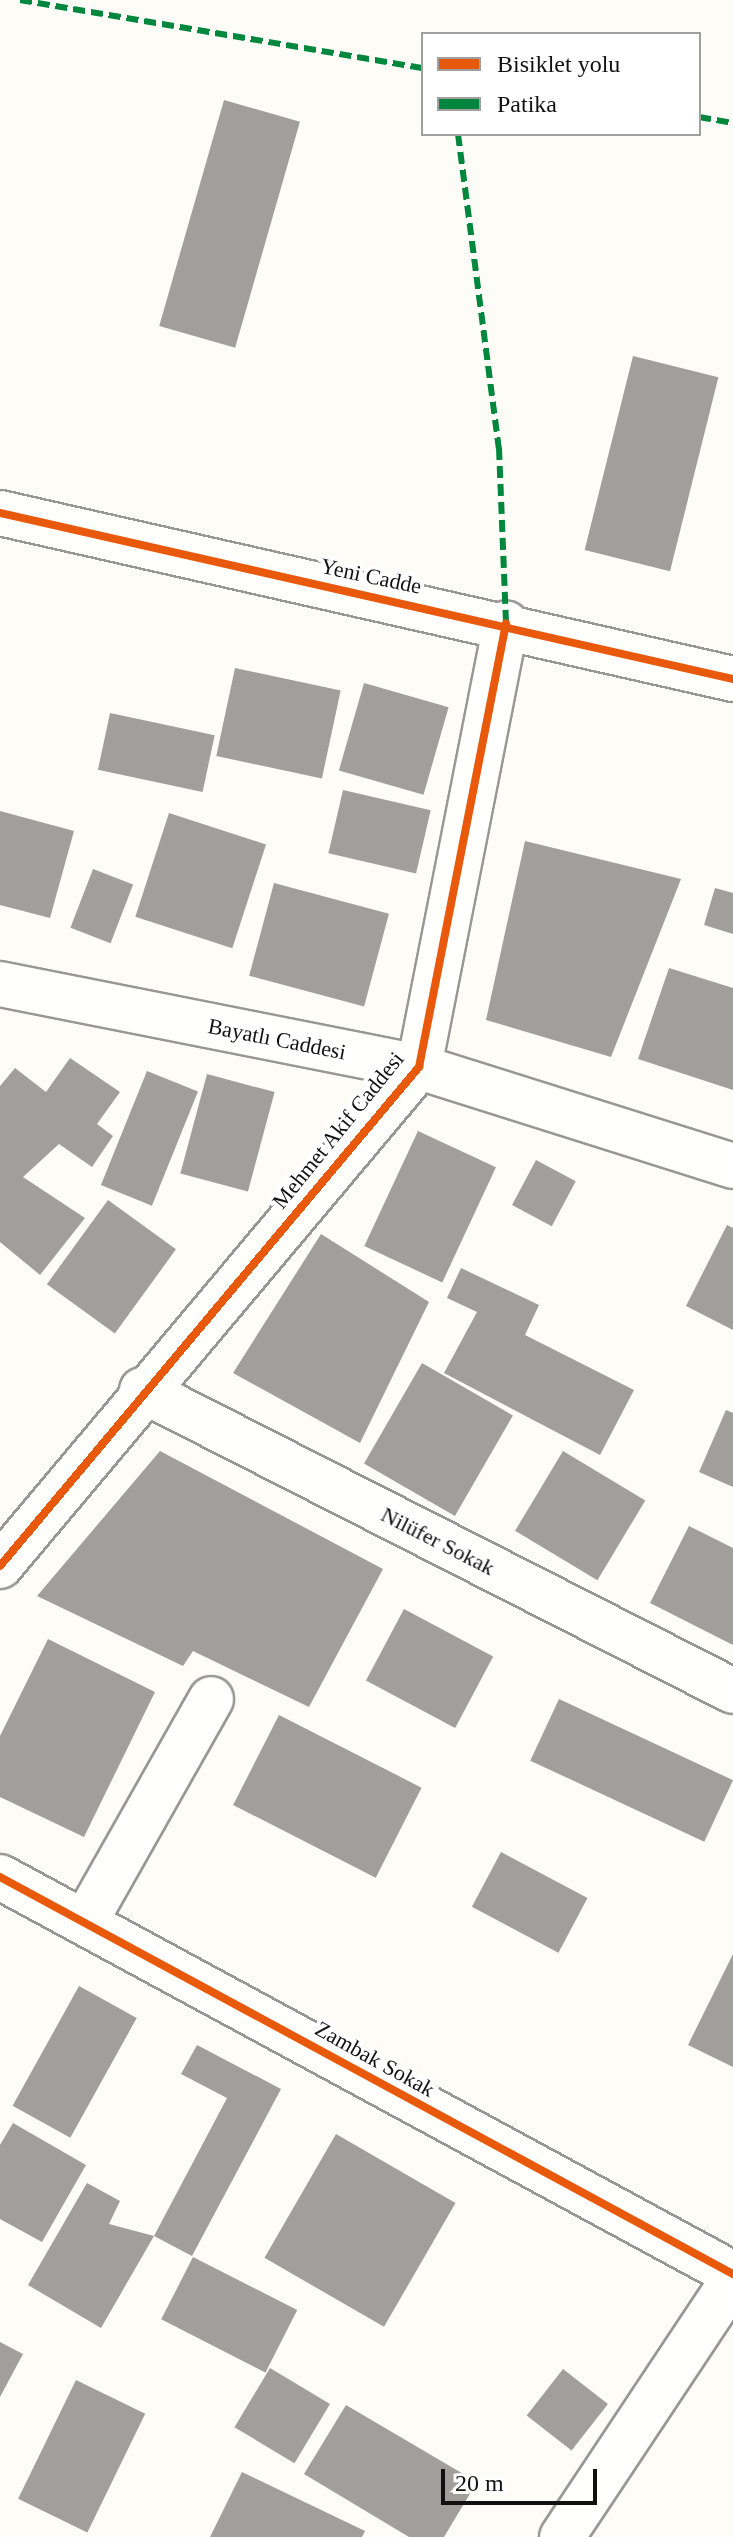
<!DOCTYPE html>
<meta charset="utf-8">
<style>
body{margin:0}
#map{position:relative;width:733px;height:2537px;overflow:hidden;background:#fdfcf7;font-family:"Times New Roman",serif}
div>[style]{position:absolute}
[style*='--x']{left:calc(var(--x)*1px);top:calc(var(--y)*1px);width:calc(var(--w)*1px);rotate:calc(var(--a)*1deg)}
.building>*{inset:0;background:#a19f9c;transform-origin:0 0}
.roads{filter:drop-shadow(2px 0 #979795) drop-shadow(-2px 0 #979795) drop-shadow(0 2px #979795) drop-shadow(0 -2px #979795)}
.minor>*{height:44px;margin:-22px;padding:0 22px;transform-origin:22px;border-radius:22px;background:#fffffe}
.quiet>*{height:6px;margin-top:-3px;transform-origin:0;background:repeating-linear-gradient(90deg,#00873e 0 12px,transparent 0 18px)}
.cycleway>*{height:8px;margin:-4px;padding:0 4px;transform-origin:4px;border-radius:4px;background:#e8590c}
span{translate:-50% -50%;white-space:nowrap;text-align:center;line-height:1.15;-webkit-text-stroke:8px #fff;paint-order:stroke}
.street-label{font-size:22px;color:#111}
.legend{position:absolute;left:421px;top:32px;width:280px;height:104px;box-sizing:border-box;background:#fff;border:2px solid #a0a0a0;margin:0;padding:10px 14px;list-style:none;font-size:24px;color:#111}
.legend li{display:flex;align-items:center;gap:16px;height:40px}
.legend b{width:40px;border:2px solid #a0a0a0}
.scale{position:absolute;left:441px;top:2469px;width:156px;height:36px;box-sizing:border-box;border:4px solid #111;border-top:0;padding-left:10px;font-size:24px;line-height:28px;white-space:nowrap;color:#111;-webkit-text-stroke:6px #fff;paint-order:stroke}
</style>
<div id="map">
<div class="building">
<div style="left:224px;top:100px;width:79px;height:235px;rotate:16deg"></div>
<div style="left:633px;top:356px;width:88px;height:200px;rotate:14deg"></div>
<div style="left:235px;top:668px;width:108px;height:90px;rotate:12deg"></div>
<div style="left:364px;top:683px;width:88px;height:91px;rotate:16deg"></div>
<div style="left:110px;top:713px;width:107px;height:58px;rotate:12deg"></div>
<div style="left:343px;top:790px;width:90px;height:65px;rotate:13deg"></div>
<div style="clip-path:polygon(0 811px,74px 831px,50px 918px,0 905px)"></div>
<div style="left:169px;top:813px;width:102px;height:109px;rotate:18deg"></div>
<div style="clip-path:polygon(525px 841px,681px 879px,611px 1057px,486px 1020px)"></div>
<div style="left:93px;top:869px;width:43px;height:63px;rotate:21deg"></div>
<div style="left:274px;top:883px;width:119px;height:96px;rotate:15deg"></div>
<div style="clip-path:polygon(715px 888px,733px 893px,733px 934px,704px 925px)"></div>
<div style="clip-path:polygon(669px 968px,733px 988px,733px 1090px,638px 1059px)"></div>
<div style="clip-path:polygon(70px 1058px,120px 1092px,97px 1124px,113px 1136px,92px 1167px,59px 1144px,23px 1177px,85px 1218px,40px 1275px,0 1242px,0 1086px,15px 1068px,46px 1092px)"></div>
<div style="left:147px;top:1071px;width:55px;height:123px;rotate:22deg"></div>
<div style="left:207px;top:1074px;width:70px;height:103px;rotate:15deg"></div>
<div style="left:418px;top:1131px;width:86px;height:127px;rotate:25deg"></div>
<div style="left:536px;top:1160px;width:45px;height:51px;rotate:28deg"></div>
<div style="left:108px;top:1200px;width:84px;height:104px;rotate:36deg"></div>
<div style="clip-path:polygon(727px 1225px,733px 1228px,733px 1330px,686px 1306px)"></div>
<div style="clip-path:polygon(321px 1234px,429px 1302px,360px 1443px,233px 1373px)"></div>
<div style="clip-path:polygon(461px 1268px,539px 1305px,525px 1335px,634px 1390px,600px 1455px,444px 1373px,477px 1312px,447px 1298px)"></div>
<div style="left:422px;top:1363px;width:105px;height:116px;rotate:30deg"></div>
<div style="clip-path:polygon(726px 1410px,733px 1413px,733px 1487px,699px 1472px)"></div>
<div style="clip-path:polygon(160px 1451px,383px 1569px,309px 1707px,193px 1651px,183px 1666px,37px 1596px)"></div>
<div style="left:563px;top:1451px;width:96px;height:93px;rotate:31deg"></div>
<div style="clip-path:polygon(689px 1526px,733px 1548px,733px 1645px,650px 1603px)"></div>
<div style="left:404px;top:1609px;width:101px;height:81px;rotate:28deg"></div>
<div style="clip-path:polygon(48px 1639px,155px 1692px,84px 1837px,0 1797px,0 1736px)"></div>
<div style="left:559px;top:1699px;width:192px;height:68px;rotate:25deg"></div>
<div style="left:279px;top:1715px;width:160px;height:101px;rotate:27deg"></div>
<div style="left:501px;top:1852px;width:98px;height:62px;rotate:28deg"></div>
<div style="clip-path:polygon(733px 1954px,733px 2067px,688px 2045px)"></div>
<div style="left:79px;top:1986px;width:66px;height:137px;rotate:29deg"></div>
<div style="clip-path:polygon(197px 2045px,281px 2089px,192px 2256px,154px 2236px,227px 2098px,181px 2074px)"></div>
<div style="clip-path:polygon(13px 2123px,86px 2165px,42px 2242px,0 2219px,0 2145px)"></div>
<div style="left:336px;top:2134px;width:138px;height:143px;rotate:30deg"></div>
<div style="clip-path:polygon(87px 2183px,120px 2201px,109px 2224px,154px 2236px,101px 2328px,28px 2285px)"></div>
<div style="left:193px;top:2257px;width:117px;height:70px;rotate:27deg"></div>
<div style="clip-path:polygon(0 2342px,23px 2354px,0 2397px)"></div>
<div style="left:270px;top:2368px;width:70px;height:69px;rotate:31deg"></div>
<div style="left:563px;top:2369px;width:57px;height:59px;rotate:38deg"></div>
<div style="left:76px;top:2380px;width:77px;height:132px;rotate:26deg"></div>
<div style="clip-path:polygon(346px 2405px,477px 2482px,444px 2537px,409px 2537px,304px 2474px)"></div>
<div style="clip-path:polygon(242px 2472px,365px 2531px,362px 2537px,210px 2537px)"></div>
</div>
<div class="roads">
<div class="minor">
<div style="--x:0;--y:513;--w:752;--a:12.76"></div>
<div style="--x:0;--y:984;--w:427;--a:11.2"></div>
<div style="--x:419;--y:1067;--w:329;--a:17.5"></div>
<div style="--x:142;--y:1390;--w:663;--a:26.99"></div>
<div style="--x:0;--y:1566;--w:652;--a:-49.98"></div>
<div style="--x:419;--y:1067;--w:452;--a:-78.9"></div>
<div style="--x:0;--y:1877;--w:834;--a:28.44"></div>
<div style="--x:85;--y:1922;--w:256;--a:-60.5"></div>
<div style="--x:562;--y:2537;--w:309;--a:-56.4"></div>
</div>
</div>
<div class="quiet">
<div style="--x:20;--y:0;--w:409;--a:9.6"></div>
<div style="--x:699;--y:117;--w:35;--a:10"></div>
<div style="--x:458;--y:134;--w:317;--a:82.6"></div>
<div style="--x:499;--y:448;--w:175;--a:87.7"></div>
</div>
<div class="cycleway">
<div style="--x:0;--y:513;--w:752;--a:12.76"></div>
<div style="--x:0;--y:1566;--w:652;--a:-49.98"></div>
<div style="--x:419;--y:1067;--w:452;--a:-78.9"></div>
<div style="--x:0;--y:1877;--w:834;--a:28.44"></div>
</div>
<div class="street-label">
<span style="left:371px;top:576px;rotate:12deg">Yeni Cadde</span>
<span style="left:277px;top:1039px;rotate:11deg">Bayatlı Caddesi</span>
<span style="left:338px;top:1130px;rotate:-51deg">Mehmet Akif Caddesi</span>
<span style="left:438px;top:1541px;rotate:27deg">Nilüfer Sokak</span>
<span style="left:375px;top:2059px;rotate:29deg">Zambak Sokak</span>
</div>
<ul class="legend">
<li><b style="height:10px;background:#e8590c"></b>Bisiklet yolu</li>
<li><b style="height:10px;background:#00873e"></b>Patika</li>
</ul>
<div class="scale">20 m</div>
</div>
